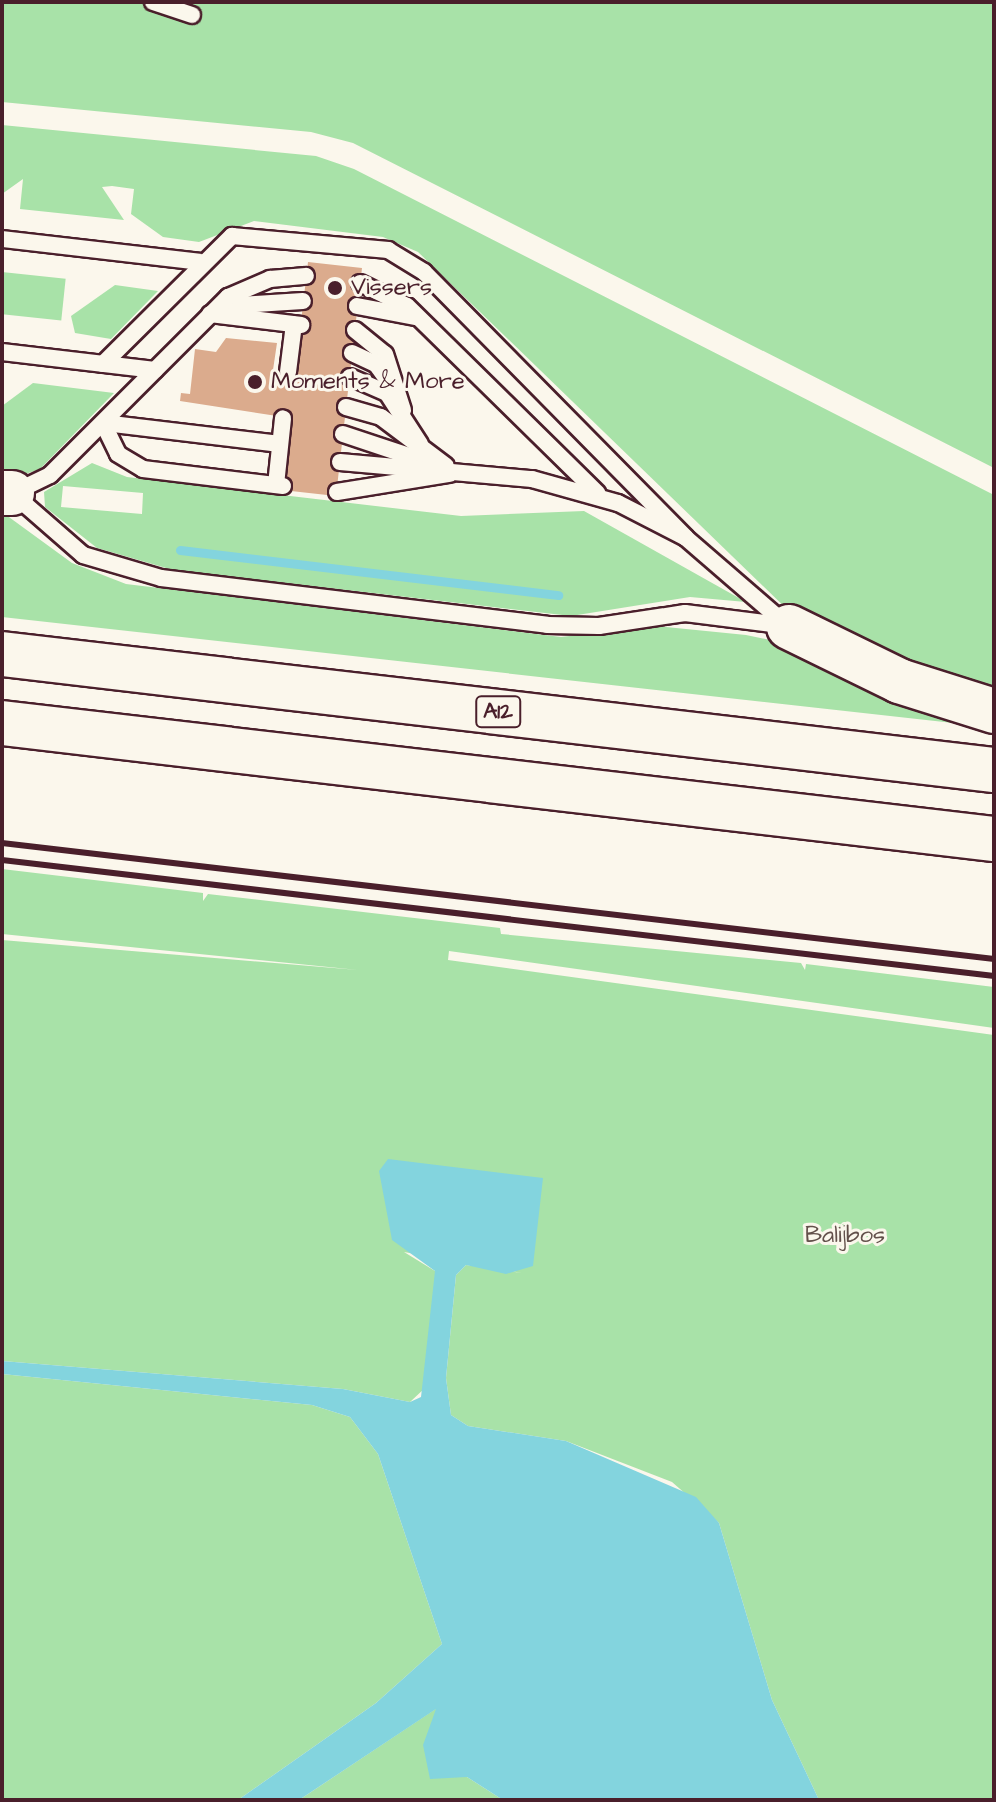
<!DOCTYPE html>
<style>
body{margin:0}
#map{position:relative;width:996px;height:1802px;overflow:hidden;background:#fbf7ec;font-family:"Architects Daughter",sans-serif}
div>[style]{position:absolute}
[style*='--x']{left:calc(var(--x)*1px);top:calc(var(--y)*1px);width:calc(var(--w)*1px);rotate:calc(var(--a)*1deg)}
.green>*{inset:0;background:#a8e2a8;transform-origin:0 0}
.water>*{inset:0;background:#83d4de}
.stream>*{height:9px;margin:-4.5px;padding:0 4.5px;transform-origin:4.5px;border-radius:4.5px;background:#83d4de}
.building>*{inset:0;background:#dbab8d}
.roads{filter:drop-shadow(2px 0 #4a1f2b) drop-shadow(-2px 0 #4a1f2b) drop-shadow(0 2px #4a1f2b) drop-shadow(0 -2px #4a1f2b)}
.lane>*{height:16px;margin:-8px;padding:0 8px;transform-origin:8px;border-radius:8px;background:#fbf7ec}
.highway>*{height:44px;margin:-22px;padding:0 22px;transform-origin:22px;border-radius:22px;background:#fbf7ec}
.rail>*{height:6px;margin:-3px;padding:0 3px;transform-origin:3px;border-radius:3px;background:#4a1f2b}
.dots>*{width:22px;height:22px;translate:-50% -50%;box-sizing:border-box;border:4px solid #fbf7ec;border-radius:50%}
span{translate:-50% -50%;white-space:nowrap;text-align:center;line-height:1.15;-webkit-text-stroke:6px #fbf7ec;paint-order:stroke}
.shield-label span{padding:2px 6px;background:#fbf7ec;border:2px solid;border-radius:6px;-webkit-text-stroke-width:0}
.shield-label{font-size:22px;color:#4a1f2b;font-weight:700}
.poi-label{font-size:24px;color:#4a1f2b}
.left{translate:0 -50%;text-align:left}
.park-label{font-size:24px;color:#62504a}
.frame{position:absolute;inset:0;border:4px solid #4a1f2b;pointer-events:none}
</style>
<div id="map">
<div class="green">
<div style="clip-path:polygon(2px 2px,994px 2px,994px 468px,353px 143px,311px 132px,2px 102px)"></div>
<div style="clip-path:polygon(2px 125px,316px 156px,354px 169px,994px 495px,994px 689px,890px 661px,793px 615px,418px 252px,383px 237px,254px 221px,199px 242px,163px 237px,131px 214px,134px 189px,112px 186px,102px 187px,124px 220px,20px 209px,23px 179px,2px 194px)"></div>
<div style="left:2px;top:272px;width:64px;height:42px;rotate:6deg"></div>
<div style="clip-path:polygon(115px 285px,158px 291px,111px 339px,75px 333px,71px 316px)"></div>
<div style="clip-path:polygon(33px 383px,114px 393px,40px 469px,2px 482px,2px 406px)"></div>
<div style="clip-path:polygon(evenodd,92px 463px,127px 477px,461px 516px,584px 511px,746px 602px,690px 597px,571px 616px,173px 570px,97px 548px,45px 507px,44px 492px,92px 463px,63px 486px,143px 493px,142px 514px,61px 507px,63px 486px)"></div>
<div style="clip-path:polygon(2px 512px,72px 563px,126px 584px,561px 637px,656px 626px,746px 635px,784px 643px,980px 726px,2px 617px)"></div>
<div style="clip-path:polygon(2px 869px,203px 893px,203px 901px,208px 894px,500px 928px,501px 934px,801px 963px,805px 970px,806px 964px,994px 987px,994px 1028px,449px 951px,448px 960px,994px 1035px,994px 1800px,819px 1800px,772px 1700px,719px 1523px,672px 1482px,566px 1441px,468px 1426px,451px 1415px,446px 1378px,456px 1275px,466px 1265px,522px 1273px,404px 1252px,435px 1271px,436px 1284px,425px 1388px,410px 1402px,343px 1389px,2px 1361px,2px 940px,358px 970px,2px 934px)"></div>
<div style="clip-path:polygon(2px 1374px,312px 1405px,350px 1417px,378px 1454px,442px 1644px,376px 1703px,238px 1800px,2px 1800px)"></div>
<div style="clip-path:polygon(437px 1708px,467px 1777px,503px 1800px,299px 1800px)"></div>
</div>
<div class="water">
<div style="clip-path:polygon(388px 1159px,543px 1178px,533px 1266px,506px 1274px,466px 1265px,456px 1275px,446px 1378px,451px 1415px,468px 1426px,566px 1441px,696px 1497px,719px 1523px,772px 1700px,819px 1800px,503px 1800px,467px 1777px,430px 1779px,423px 1745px,436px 1709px,299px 1800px,238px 1800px,376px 1703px,442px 1644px,378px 1454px,350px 1417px,312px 1405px,2px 1374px,2px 1361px,343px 1389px,410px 1402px,421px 1397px,435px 1271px,392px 1240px,379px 1171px)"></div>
</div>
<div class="stream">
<div style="--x:180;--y:550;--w:381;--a:6.8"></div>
</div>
<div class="building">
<div style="clip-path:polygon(308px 262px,362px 268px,336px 496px,282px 490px,290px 418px,180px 401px,181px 393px,190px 394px,195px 349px,216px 352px,226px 338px,277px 343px,273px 370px,295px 373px)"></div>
</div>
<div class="roads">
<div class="lane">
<div style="--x:153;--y:2;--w:41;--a:18.4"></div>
<div style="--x:2;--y:239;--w:199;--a:6.6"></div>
<div style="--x:360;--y:283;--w:52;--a:26.1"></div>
<div style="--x:407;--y:306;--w:267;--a:44.5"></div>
<div style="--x:224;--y:306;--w:79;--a:-3.6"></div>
<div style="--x:357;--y:306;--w:60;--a:10.6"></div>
<div style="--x:210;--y:314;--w:92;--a:6.9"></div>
<div style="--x:355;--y:330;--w:38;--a:39"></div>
<div style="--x:385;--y:354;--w:59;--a:72.2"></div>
<div style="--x:2;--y:352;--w:154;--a:6.7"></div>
<div style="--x:352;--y:353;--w:26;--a:25"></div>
<div style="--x:376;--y:364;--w:26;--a:54"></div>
<div style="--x:103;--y:364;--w:182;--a:-44.8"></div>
<div style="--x:232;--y:236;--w:157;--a:5.1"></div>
<div style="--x:388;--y:250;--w:42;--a:31.4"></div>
<div style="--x:424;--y:272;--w:373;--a:45.4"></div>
<div style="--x:288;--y:372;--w:48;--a:-82.9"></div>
<div style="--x:350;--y:377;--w:40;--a:23.4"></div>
<div style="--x:387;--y:393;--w:61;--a:57.1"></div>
<div style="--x:346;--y:407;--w:36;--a:16"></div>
<div style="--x:381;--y:417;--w:81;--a:37"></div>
<div style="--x:343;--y:434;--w:89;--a:18.4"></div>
<div style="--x:280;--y:444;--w:178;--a:-173.2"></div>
<div style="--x:103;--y:423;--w:34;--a:64"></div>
<div style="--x:118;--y:454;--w:29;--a:31"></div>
<div style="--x:143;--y:469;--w:141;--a:6.9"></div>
<div style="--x:340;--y:462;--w:193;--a:5.1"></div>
<div style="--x:532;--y:479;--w:89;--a:15.6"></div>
<div style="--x:618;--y:503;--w:76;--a:27.2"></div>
<div style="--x:686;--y:538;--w:135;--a:40.8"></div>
<div style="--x:276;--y:485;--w:67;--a:-84"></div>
<div style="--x:337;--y:492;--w:114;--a:-9.1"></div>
<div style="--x:12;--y:493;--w:94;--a:41.1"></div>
<div style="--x:83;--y:555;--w:81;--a:16.4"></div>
<div style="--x:161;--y:578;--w:389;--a:6.9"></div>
<div style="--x:547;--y:625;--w:52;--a:1.1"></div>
<div style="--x:599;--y:626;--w:87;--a:-8.6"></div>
<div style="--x:685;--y:613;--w:104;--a:7.2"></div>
<div style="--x:13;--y:493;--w:41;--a:-25.9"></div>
<div style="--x:50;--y:475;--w:252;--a:-45"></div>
<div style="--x:228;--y:297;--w:46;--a:-23.2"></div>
<div style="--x:270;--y:279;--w:36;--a:-5"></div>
</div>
<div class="highway">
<div style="--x:2;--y:493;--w:10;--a:0"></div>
<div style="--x:789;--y:627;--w:123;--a:26.1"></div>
<div style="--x:899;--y:681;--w:100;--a:17.5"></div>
<div style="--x:2;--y:654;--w:999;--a:6.67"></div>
<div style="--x:2;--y:723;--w:999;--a:6.67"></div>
</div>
</div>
<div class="rail">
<div style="--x:2;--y:843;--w:999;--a:6.67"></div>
<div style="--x:2;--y:860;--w:999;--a:6.67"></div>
</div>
<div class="dots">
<div style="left:335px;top:288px;background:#4a1f2b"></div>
<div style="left:255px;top:382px;background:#4a1f2b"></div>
</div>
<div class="shield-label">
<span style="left:498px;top:712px">A12</span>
</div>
<div class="poi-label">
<span class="left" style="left:351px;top:288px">Vissers</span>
<span class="left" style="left:271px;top:382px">Moments &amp; More</span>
</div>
<div class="park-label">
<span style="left:845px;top:1236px">Balijbos</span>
</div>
<div class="frame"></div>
</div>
